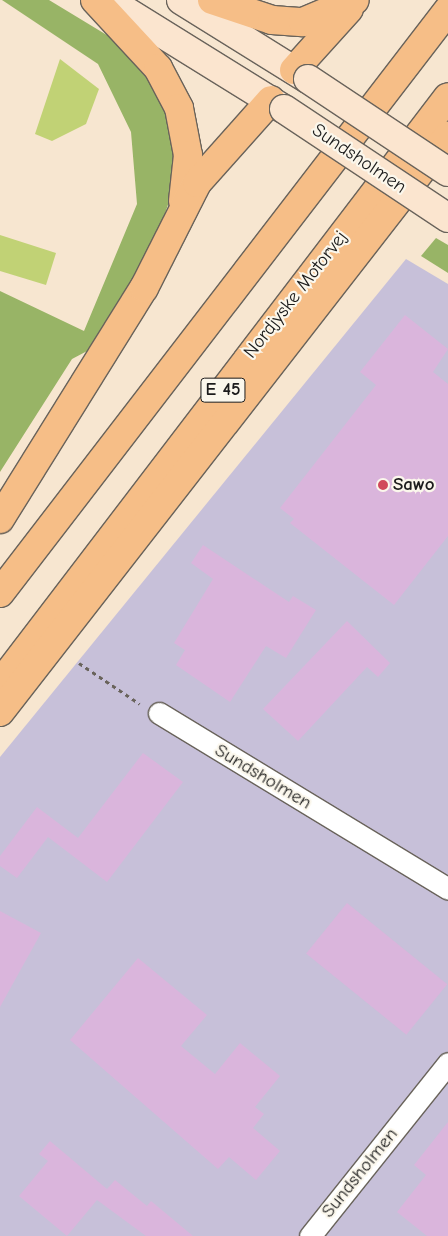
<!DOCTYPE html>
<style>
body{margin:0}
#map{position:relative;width:448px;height:1236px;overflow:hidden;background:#f7e6d0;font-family:"Comic Neue",sans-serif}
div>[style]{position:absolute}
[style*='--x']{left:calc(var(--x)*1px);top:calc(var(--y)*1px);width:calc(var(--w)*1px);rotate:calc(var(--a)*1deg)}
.industrial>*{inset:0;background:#c7c0d9}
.green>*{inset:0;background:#c1d275}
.forest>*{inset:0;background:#98b466}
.building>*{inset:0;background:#dab5dc;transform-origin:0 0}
.path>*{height:3px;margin-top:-1.5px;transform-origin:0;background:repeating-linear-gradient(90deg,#69635b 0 4px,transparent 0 8px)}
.roads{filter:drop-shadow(1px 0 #69635b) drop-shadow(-1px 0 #69635b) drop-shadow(0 1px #69635b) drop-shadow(0 -1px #69635b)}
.street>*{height:21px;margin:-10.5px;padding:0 10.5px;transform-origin:10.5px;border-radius:10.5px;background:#fff}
.secondary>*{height:28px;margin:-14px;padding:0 14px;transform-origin:14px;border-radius:14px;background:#fbe5cf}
.highway>*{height:28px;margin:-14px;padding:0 14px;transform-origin:14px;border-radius:14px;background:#f6be87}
.bridges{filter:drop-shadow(1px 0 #69635b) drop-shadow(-1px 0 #69635b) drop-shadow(0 1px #69635b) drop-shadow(0 -1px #69635b)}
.secondary-bridge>*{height:28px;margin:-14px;padding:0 14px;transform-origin:14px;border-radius:14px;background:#fbe5cf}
.dots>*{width:14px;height:14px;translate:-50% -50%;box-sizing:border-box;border:2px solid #fbf7ec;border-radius:50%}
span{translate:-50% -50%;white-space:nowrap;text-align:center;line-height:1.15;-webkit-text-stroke:4.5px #fbf7ec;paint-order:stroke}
.shield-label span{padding:1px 4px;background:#fbf7ec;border:1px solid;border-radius:4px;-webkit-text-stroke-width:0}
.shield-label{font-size:18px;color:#1c1c1c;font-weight:700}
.street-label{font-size:19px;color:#1c1c1c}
.poi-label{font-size:19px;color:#1c1c1c;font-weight:700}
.left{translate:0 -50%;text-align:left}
</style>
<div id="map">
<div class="industrial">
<div style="clip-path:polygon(406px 259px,448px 284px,448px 1236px,0 1236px,0 757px)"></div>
</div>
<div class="green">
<div style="clip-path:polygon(60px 59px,99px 89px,86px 124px,52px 141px,35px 134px)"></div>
<div style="clip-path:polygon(0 235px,56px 253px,46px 285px,0 271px)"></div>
</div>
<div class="forest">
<div style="clip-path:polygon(2px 0,49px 0,115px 40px,149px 81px,167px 111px,176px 151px,171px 196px,152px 251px,89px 350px,72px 359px,0 472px,0 291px,84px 331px,137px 204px,131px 132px,98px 64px)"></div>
<div style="clip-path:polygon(436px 238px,448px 245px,448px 273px,421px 256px)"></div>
</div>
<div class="building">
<div style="clip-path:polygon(405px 315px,448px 349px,433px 372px,448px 384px,448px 536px,394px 605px,290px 523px,294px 519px,280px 508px,376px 385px,360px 372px)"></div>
<div style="clip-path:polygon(203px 545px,289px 602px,293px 596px,316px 610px,286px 658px,266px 646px,230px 702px,176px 665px,185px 650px,174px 643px,213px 579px,191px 563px)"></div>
<div style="clip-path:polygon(347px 621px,390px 663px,378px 677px,367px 667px,298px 741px,263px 709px)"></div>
<div style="clip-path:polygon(143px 753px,183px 782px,107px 882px,48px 837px,17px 878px,0 866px,0 856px,37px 807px,78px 838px)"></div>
<div style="left:347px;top:903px;width:129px;height:65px;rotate:39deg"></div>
<div style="clip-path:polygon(0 911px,41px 933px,0 1007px)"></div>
<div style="clip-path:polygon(138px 958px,207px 1015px,181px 1046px,215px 1074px,240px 1043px,280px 1076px,255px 1107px,264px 1114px,253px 1128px,280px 1151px,256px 1180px,229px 1157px,218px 1169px,70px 1040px)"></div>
<div style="clip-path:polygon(448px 1122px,448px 1236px,427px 1236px,397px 1212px,426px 1175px,414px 1165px)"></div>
<div style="clip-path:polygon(50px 1141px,107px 1189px,115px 1180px,147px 1206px,151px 1201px,193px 1236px,146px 1236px,97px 1200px,67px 1236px,19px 1196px,48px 1161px,39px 1154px)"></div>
</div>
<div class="path">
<div style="--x:79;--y:663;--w:73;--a:33.9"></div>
</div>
<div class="roads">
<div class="street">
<div style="--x:159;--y:713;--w:338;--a:31.3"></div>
<div style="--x:310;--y:1236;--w:221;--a:-51.4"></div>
</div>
<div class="secondary">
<div style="--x:108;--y:0;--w:207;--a:31.8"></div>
<div style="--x:181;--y:0;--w:150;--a:31.9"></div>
</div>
<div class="highway">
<div style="--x:95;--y:0;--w:93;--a:47.2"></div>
<div style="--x:158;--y:68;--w:45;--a:62.3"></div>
<div style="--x:179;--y:108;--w:48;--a:79.2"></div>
<div style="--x:188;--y:155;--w:46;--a:96.2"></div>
<div style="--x:212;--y:0;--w:63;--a:18.4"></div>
<div style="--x:272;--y:20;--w:31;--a:4"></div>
<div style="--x:303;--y:22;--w:56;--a:-22.9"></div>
<div style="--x:294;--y:70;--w:82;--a:-48"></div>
<div style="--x:0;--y:519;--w:272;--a:-58.1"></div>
<div style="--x:144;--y:288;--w:118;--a:-63.2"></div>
<div style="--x:197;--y:183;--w:111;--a:-48.3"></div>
<div style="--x:0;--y:593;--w:735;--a:-52.46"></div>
<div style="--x:0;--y:684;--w:738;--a:-52.65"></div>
<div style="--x:0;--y:712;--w:730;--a:-52.13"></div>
</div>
</div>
<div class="bridges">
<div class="secondary-bridge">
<div style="--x:308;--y:79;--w:168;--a:33.6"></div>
<div style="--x:284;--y:109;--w:197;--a:33.6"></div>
</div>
</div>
<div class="dots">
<div style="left:383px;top:485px;background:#d1495b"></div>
</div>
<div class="shield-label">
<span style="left:223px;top:390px">E 45</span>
</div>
<div class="street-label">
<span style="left:359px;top:159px;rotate:34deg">Sundsholmen</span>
<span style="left:296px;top:295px;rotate:-52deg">Nordjyske Motorvej</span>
<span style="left:263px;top:777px;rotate:31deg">Sundsholmen</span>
<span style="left:360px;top:1173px;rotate:-51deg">Sundsholmen</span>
</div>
<div class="poi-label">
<span class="left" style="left:393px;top:485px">Sawo</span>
</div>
</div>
